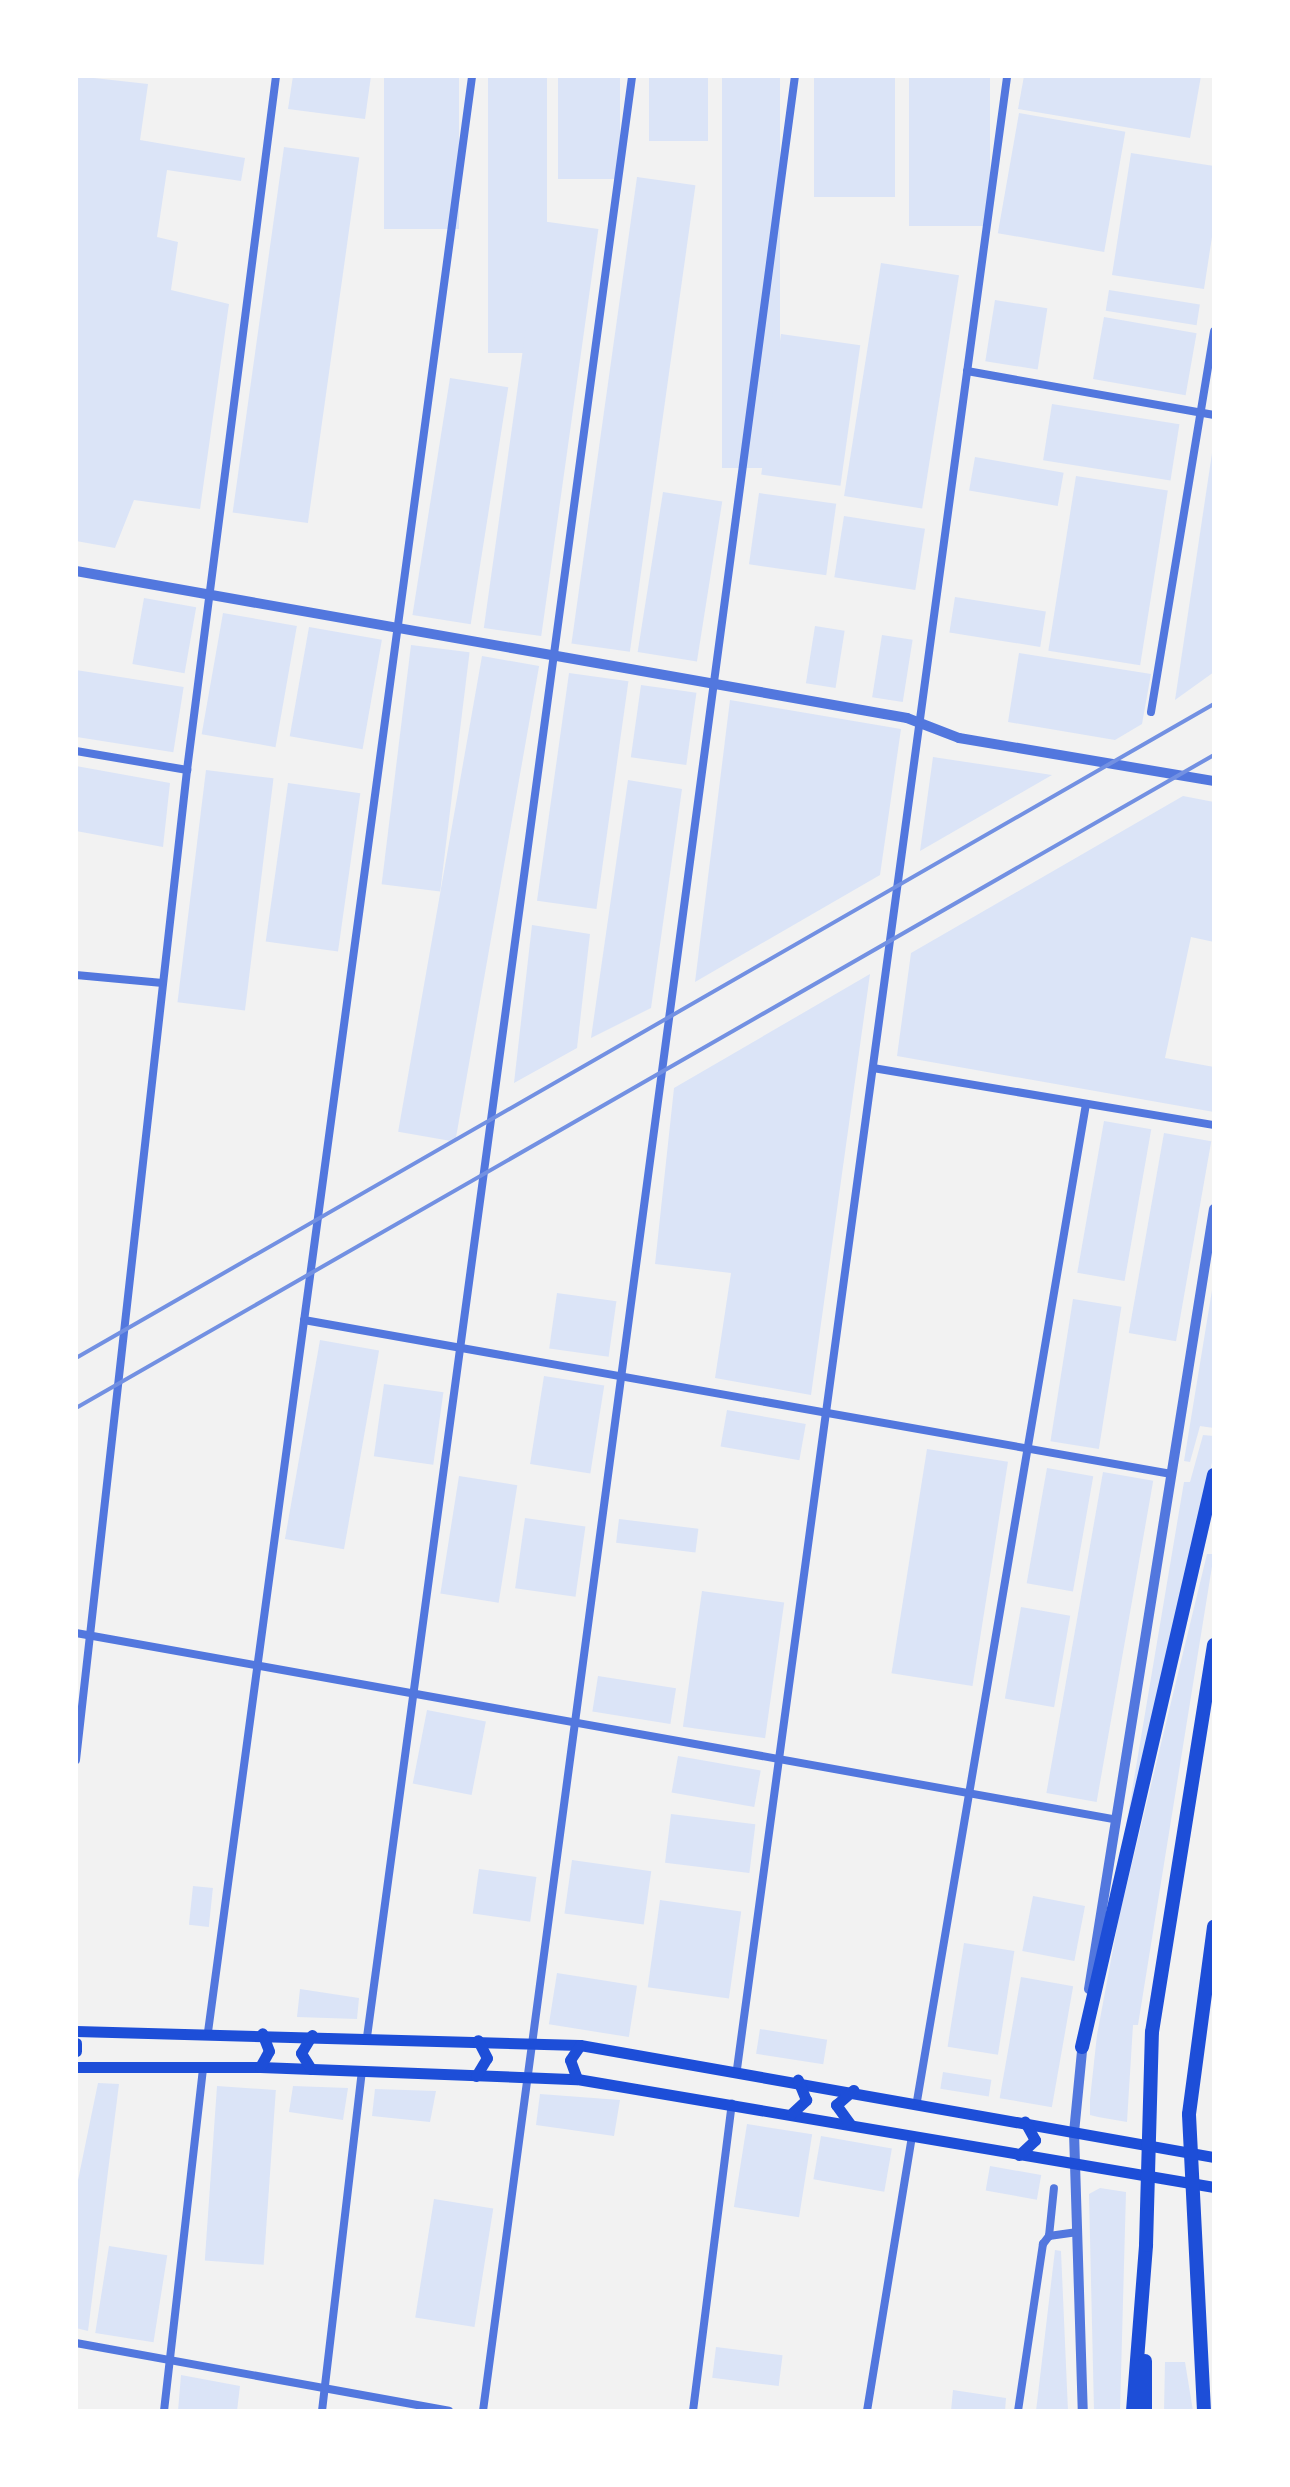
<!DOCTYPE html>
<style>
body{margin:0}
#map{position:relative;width:1290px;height:2487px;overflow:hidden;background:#f2f2f2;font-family:"Noto Sans",sans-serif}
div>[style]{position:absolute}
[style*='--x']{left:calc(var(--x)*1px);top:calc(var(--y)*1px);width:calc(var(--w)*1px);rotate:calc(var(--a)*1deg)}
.green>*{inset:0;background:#dbe4f7;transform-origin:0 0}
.minor>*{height:8px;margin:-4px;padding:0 4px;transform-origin:4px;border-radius:4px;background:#5277de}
.tertiary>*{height:10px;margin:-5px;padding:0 5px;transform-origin:5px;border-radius:5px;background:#5277de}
.secondary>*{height:11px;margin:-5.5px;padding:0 5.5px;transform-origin:5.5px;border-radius:5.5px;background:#1d4ed8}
.motorway>*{height:14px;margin:-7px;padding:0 7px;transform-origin:7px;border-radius:7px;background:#1d4ed8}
.rail>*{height:4px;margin:-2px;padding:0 2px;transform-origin:2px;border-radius:2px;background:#7290e2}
span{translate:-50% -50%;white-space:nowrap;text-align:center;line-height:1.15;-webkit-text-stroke:6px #fff;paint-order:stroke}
.frame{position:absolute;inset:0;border:78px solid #fff;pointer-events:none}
</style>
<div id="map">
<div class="green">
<div style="clip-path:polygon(76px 76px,148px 84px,140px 140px,245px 158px,241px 181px,167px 170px,157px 237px,178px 242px,171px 290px,229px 304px,200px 509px,134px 500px,115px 548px,76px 541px)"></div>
<div style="clip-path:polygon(293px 76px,371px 76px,365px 119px,288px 109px)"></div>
<div style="left:384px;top:76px;width:75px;height:153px"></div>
<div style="left:488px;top:76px;width:59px;height:277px"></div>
<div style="left:558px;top:76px;width:62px;height:103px"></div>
<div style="left:649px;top:76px;width:59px;height:65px"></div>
<div style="left:722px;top:76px;width:58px;height:392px"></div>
<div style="left:814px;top:76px;width:81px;height:121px"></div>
<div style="left:909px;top:76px;width:81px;height:150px"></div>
<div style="clip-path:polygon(1024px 76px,1201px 76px,1190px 138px,1018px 109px)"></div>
<div style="left:1019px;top:113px;width:108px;height:122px;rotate:10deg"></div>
<div style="left:284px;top:147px;width:76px;height:369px;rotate:8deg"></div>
<div style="clip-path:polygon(1131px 153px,1214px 166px,1214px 224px,1204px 289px,1112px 275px)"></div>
<div style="left:637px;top:177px;width:59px;height:471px;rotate:8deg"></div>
<div style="left:541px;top:221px;width:58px;height:411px;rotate:8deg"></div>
<div style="left:881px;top:263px;width:79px;height:236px;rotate:9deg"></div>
<div style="left:1109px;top:290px;width:92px;height:21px;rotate:9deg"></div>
<div style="left:995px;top:300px;width:53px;height:62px;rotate:9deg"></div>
<div style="left:1104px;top:317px;width:94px;height:63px;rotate:10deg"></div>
<div style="left:781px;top:334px;width:80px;height:142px;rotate:8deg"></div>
<div style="left:450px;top:378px;width:59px;height:240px;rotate:9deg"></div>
<div style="left:1052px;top:404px;width:129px;height:57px;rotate:9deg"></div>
<div style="clip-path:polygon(1214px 440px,1214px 672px,1175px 700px)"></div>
<div style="left:975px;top:457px;width:90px;height:34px;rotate:10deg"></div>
<div style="left:1076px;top:476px;width:93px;height:177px;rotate:9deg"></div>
<div style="left:663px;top:492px;width:60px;height:162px;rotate:9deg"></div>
<div style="left:759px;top:493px;width:78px;height:72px;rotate:8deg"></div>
<div style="left:844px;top:516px;width:82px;height:62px;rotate:9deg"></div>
<div style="left:955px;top:597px;width:92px;height:36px;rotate:9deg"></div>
<div style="left:144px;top:598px;width:53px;height:67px;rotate:10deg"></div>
<div style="left:223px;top:613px;width:75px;height:123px;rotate:10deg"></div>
<div style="left:815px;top:626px;width:30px;height:58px;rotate:9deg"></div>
<div style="left:309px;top:627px;width:74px;height:111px;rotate:10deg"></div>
<div style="left:882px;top:635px;width:31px;height:63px;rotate:9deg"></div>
<div style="left:411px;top:645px;width:59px;height:241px;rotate:7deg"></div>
<div style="clip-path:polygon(1019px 653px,1151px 674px,1142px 724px,1115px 740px,1008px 722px)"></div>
<div style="left:482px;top:656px;width:58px;height:483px;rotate:10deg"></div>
<div style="left:76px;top:670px;width:109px;height:66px;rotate:9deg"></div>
<div style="left:569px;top:673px;width:60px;height:230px;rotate:8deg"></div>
<div style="left:641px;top:685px;width:56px;height:73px;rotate:8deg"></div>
<div style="clip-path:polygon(730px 700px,901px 729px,880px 875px,695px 982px)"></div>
<div style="clip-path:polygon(933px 757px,1052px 775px,920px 851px)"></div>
<div style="clip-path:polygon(76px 766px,170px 783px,163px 847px,76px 831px)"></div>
<div style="left:206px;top:770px;width:68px;height:234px;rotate:7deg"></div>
<div style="clip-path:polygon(628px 780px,682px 789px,651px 1008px,591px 1038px)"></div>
<div style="left:288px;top:783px;width:73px;height:160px;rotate:8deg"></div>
<div style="clip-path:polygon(1183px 796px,1214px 802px,1214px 942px,1191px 937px,1165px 1058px,1214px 1067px,1214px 1112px,897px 1056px,911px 953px)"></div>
<div style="clip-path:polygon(532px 925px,590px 934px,577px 1048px,514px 1083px)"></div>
<div style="clip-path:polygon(870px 974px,811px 1395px,715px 1378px,731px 1273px,655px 1264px,674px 1088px)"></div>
<div style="left:1104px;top:1121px;width:48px;height:154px;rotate:10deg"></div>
<div style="left:1164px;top:1133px;width:48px;height:203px;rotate:10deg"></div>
<div style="clip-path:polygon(1214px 1278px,1214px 1428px,1200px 1426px,1190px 1462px,1184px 1461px)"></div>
<div style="left:557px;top:1293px;width:60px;height:56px;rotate:8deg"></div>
<div style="left:1073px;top:1299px;width:49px;height:144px;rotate:9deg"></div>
<div style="left:320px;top:1340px;width:60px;height:202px;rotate:10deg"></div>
<div style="left:544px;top:1376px;width:61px;height:89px;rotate:9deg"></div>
<div style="left:384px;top:1384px;width:60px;height:73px;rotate:8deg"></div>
<div style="left:727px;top:1410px;width:80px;height:37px;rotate:10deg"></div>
<div style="clip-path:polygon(1203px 1435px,1214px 1436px,1214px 1454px,1119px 1868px,1184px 1482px,1190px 1482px)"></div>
<div style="left:927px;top:1449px;width:82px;height:227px;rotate:9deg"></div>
<div style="left:1047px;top:1468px;width:47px;height:117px;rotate:10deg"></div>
<div style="left:1103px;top:1472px;width:51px;height:326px;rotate:10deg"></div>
<div style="left:459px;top:1476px;width:59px;height:119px;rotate:9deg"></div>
<div style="left:525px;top:1518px;width:61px;height:71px;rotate:8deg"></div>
<div style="left:619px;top:1519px;width:80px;height:24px;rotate:7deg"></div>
<div style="clip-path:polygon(1207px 1554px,1214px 1554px,1138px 2025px,1133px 2025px,1127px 2122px,1098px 2117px,1090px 2115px,1090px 2099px,1097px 2035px,1119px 1917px)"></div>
<div style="left:702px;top:1591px;width:83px;height:137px;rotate:8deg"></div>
<div style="left:1021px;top:1607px;width:50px;height:93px;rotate:10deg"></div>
<div style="left:598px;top:1676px;width:79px;height:36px;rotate:9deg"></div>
<div style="left:427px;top:1710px;width:60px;height:75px;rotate:11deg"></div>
<div style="left:678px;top:1756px;width:84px;height:37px;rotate:10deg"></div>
<div style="left:671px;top:1814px;width:85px;height:49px;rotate:7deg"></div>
<div style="left:572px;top:1860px;width:80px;height:54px;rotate:8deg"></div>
<div style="left:479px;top:1869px;width:58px;height:45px;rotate:8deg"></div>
<div style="left:193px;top:1886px;width:20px;height:39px;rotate:6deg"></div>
<div style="left:1033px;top:1896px;width:53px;height:56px;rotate:11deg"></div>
<div style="left:660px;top:1900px;width:82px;height:88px;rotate:8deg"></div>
<div style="left:964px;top:1943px;width:51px;height:105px;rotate:9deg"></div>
<div style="left:557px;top:1973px;width:81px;height:52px;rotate:9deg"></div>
<div style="left:1021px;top:1977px;width:53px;height:123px;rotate:10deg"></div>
<div style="clip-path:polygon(300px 1989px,359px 1998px,357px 2019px,297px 2017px)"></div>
<div style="left:760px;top:2029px;width:68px;height:25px;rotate:9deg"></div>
<div style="left:943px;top:2072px;width:49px;height:17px;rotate:9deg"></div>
<div style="clip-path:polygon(98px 2083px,119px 2084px,88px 2331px,76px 2328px,76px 2190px)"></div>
<div style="left:217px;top:2086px;width:59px;height:175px;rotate:4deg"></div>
<div style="clip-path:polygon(293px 2086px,348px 2088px,343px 2120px,289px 2112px)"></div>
<div style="clip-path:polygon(375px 2089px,436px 2091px,430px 2122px,372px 2116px)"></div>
<div style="clip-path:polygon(540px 2094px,620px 2100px,614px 2136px,536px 2125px)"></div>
<div style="left:747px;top:2124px;width:66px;height:84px;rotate:9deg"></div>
<div style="left:821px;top:2136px;width:72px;height:44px;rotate:10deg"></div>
<div style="left:990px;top:2166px;width:52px;height:25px;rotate:10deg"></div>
<div style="clip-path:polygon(1100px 2188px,1126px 2192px,1120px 2411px,1094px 2411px,1089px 2194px)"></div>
<div style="left:434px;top:2199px;width:60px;height:120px;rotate:9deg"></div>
<div style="left:109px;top:2246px;width:59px;height:88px;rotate:9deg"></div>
<div style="clip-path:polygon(1055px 2250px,1061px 2251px,1068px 2411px,1036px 2411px)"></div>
<div style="left:716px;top:2347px;width:67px;height:31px;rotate:7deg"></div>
<div style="clip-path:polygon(1165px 2362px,1185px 2362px,1193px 2411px,1164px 2411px)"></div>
<div style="clip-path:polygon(181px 2375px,240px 2386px,237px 2411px,178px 2411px)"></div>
<div style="clip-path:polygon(953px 2390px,1006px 2398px,1005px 2411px,951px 2411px)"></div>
</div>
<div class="minor">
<div style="--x:967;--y:371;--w:251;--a:10.1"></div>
<div style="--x:1151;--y:712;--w:386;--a:-80.6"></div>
<div style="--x:76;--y:751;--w:113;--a:9.7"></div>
<div style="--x:76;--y:975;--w:87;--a:5.3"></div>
<div style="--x:873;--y:1068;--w:346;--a:9.5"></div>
<div style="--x:304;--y:1320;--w:881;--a:10.07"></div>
<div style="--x:76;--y:1633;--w:1054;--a:10.17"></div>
<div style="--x:76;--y:1760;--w:996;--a:-83.6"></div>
<div style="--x:187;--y:770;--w:700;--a:-82.69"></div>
<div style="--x:208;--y:2032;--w:1974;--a:-82.31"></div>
<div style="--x:367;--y:2037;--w:1979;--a:-82.3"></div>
<div style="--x:737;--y:2069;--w:2011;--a:-82.28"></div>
<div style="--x:917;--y:2101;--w:1011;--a:-80.38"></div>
<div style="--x:1049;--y:2236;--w:48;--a:-84.1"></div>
<div style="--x:76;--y:2343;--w:379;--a:10.3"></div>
<div style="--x:164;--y:2411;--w:346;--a:-83.5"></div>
<div style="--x:322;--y:2411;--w:342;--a:-83.3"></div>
<div style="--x:483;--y:2411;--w:2356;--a:-82.39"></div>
<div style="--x:693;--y:2411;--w:310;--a:-82.8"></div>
<div style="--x:867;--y:2411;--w:279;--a:-80.7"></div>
<div style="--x:1018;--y:2411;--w:169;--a:-81.5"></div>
<div style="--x:1043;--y:2244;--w:10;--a:-53"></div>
<div style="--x:1049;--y:2236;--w:27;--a:-8"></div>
</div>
<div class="tertiary">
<div style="--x:76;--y:571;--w:844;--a:10.03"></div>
<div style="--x:907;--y:718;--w:56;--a:21"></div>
<div style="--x:959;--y:738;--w:259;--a:9.6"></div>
<div style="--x:1089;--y:1989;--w:790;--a:-80.9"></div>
<div style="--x:1083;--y:2041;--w:91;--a:95.6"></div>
<div style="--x:1074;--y:2132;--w:279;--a:88.2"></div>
</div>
<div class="secondary">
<div style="--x:76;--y:2031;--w:504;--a:1.59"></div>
<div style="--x:580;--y:2045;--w:644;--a:10.02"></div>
<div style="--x:76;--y:2043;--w:8;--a:90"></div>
<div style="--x:76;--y:2067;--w:184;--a:0"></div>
<div style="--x:260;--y:2067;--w:317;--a:2.2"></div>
<div style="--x:577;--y:2079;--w:646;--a:9.62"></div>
<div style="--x:260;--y:2067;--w:18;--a:-61"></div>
<div style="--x:269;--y:2051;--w:19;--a:-111"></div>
<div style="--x:311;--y:2069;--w:19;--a:-122"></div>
<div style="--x:301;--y:2053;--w:21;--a:-59"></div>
<div style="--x:476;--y:2076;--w:21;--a:-59"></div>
<div style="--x:487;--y:2058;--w:20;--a:-117"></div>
<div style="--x:577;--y:2079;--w:20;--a:-110"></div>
<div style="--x:570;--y:2060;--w:18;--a:-56"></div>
<div style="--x:791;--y:2114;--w:21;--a:-43"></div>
<div style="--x:806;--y:2100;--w:22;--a:-112"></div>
<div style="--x:850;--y:2124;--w:24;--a:-126"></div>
<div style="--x:836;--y:2105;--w:23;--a:-41"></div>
<div style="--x:1019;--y:2155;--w:22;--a:-43"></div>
<div style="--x:1035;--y:2140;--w:21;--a:-119"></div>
</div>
<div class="motorway">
<div style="--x:1082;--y:2047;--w:587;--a:-77.01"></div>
<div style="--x:1133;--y:2411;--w:167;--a:-85.5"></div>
<div style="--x:1146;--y:2245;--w:213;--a:-88.4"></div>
<div style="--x:1152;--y:2032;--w:392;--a:-80.9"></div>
<div style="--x:1145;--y:2411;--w:50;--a:-90"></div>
<div style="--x:1204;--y:2411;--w:297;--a:-92.9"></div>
<div style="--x:1189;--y:2114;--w:189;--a:-82.4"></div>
</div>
<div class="rail">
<div style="--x:76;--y:1358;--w:1313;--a:-29.89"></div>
<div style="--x:76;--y:1408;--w:1312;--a:-29.85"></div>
</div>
<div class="frame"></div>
</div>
